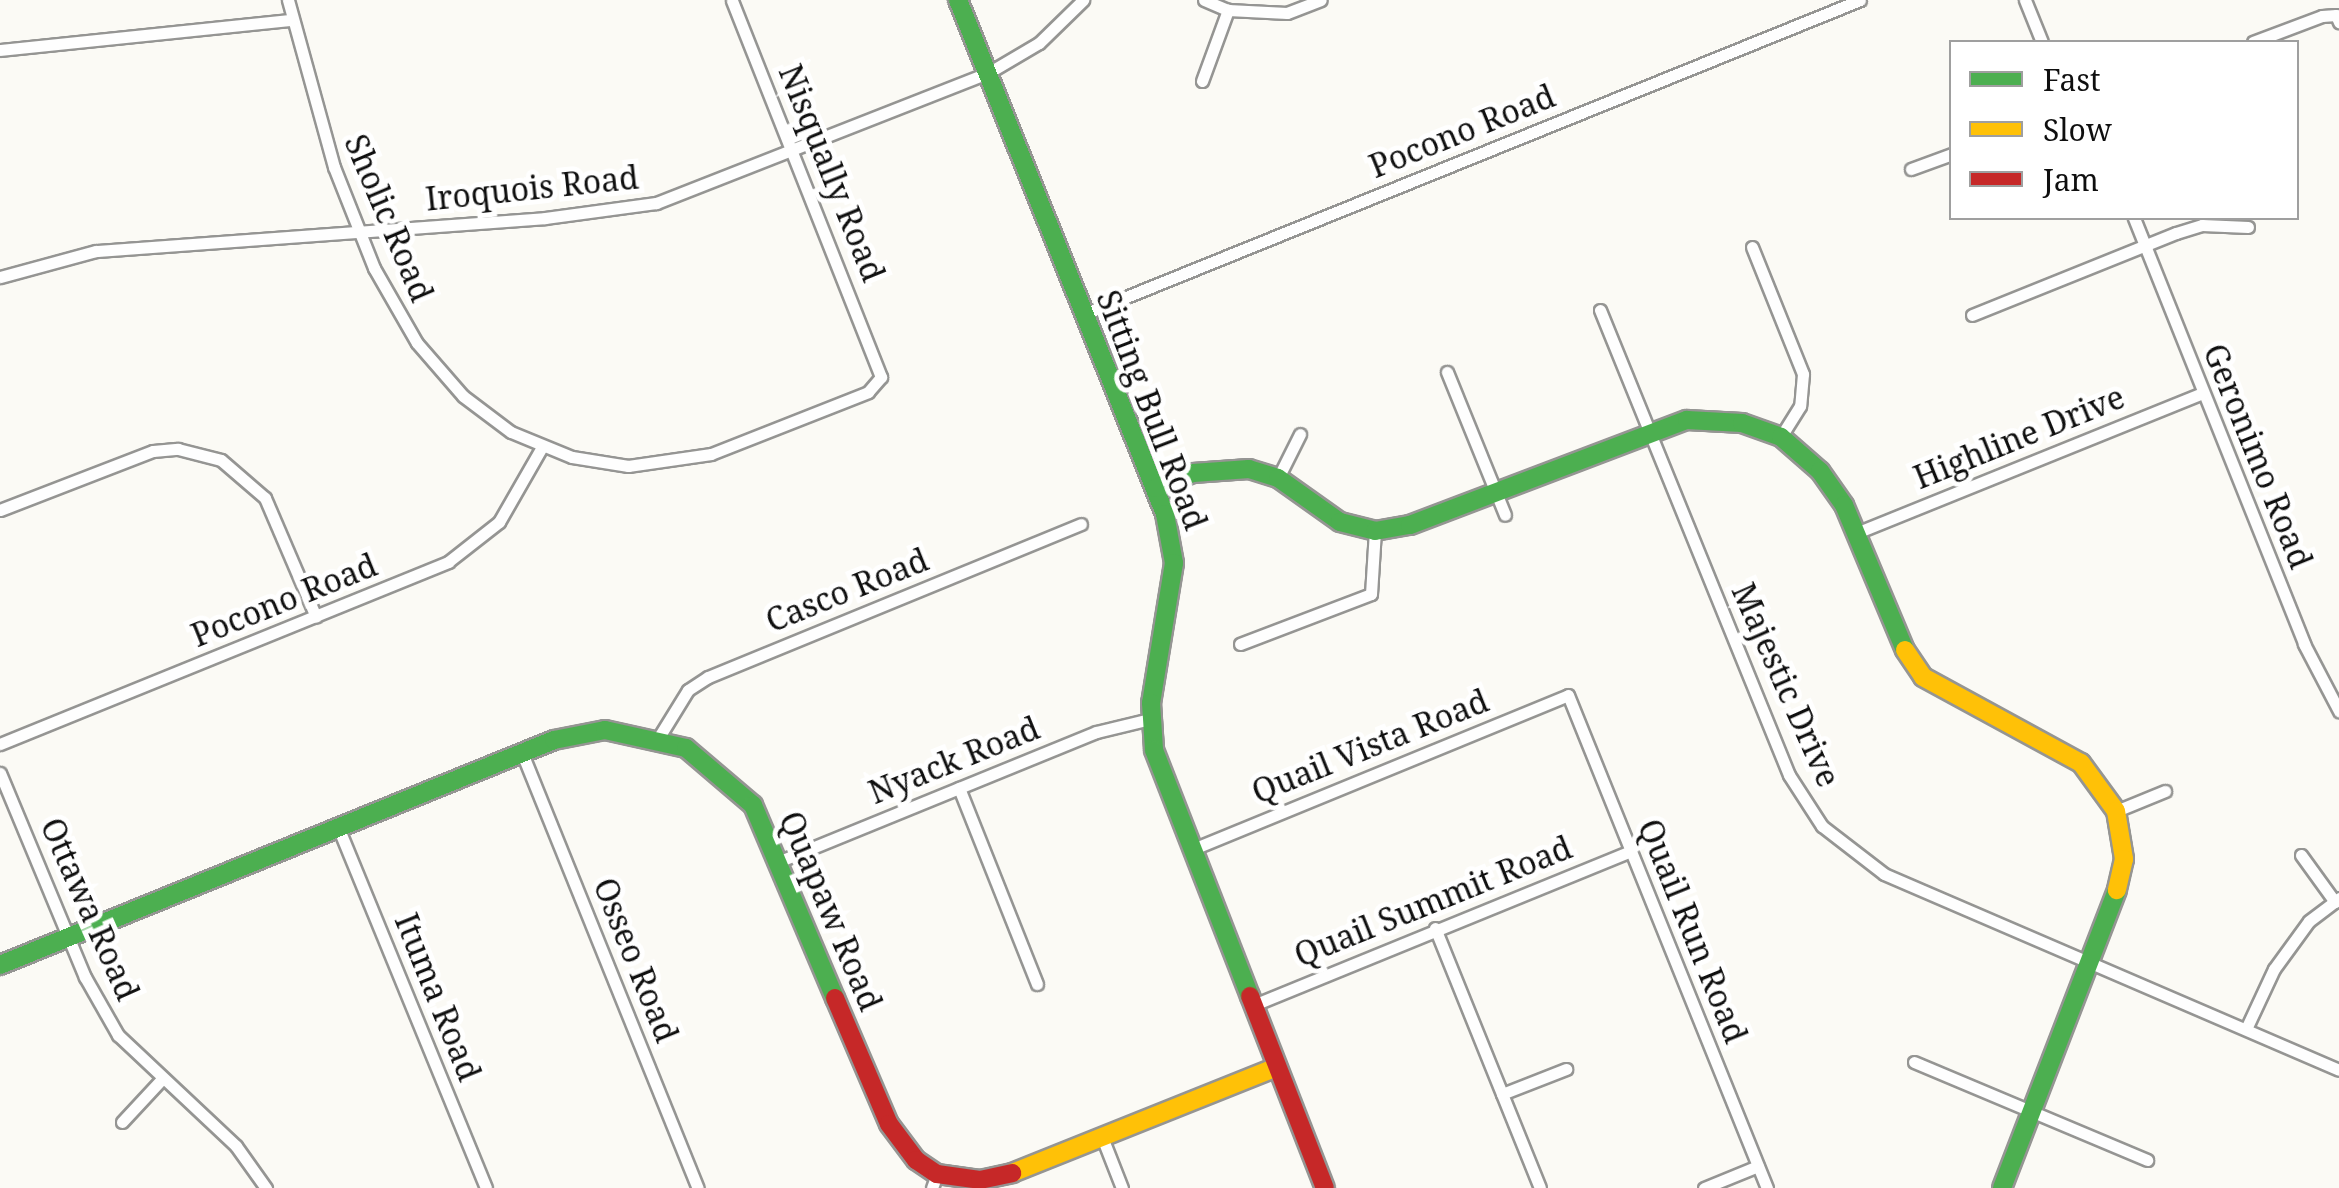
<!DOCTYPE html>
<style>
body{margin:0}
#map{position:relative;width:2339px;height:1188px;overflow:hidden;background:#fbfaf5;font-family:"Noto Serif",serif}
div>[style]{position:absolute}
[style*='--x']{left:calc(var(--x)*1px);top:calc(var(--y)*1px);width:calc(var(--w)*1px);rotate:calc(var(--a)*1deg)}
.roads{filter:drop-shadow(2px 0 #959593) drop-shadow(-2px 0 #959593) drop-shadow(0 2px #959593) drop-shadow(0 -2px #959593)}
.street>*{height:11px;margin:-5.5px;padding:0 5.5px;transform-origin:5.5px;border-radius:5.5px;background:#fefefe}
.fast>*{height:18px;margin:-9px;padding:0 9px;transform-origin:9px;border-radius:9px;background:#4caf50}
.slow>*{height:18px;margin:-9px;padding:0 9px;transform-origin:9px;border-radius:9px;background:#ffc107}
.jam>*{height:18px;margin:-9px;padding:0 9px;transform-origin:9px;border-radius:9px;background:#c62828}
span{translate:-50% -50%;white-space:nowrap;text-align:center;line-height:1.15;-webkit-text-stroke:10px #fff;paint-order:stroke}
.street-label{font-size:32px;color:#0f0f0f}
.legend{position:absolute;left:1949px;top:40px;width:350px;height:180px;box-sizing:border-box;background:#fff;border:2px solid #9f9f9f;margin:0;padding:12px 18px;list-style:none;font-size:30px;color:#0f0f0f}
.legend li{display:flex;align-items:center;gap:20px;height:50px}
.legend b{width:50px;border:2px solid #9f9f9f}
</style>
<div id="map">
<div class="roads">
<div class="street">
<div style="--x:288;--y:0;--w:173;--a:74.6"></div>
<div style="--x:334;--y:167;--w:109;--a:68.4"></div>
<div style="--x:374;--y:268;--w:86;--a:60.2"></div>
<div style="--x:417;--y:343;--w:70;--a:49"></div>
<div style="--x:463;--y:396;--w:60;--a:36.9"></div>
<div style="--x:511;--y:432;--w:66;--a:22.3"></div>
<div style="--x:572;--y:457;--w:57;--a:9.1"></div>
<div style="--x:628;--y:466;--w:84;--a:-8.2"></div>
<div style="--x:711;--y:454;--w:169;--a:-21.5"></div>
<div style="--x:868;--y:392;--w:20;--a:-49"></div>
<div style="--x:881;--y:377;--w:405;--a:-111.6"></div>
<div style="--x:1204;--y:0;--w:26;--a:23"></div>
<div style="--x:1228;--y:10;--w:59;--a:2.9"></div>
<div style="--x:1287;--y:13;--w:36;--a:-21"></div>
<div style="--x:2025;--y:0;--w:45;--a:68"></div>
<div style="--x:2253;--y:42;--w:74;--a:-20.6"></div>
<div style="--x:2322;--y:16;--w:14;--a:-4"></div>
<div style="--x:2336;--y:15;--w:8;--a:67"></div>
<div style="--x:0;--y:50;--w:293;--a:-5.9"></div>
<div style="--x:1202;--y:81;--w:76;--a:-69.9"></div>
<div style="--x:1911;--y:169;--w:44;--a:-20.1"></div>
<div style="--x:2134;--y:218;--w:459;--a:68.2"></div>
<div style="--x:2304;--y:644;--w:76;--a:62.4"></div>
<div style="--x:1752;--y:247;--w:137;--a:68.1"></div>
<div style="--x:1803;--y:374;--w:32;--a:95"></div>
<div style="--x:1800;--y:406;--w:36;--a:122"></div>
<div style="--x:0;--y:277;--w:99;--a:-15.2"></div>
<div style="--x:96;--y:251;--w:450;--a:-4.2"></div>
<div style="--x:545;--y:218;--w:112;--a:-7.7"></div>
<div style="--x:656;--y:203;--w:357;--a:-21.4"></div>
<div style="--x:988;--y:73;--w:59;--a:-30.5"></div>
<div style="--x:1039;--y:43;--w:62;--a:-44.3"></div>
<div style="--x:1600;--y:310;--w:502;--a:67.88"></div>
<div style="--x:1789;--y:775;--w:61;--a:57.1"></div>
<div style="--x:1822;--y:826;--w:78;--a:37.7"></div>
<div style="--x:1884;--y:874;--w:495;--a:23.3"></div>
<div style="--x:1084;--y:314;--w:837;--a:-22.03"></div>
<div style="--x:1972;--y:315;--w:220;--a:-21.9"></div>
<div style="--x:2176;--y:233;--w:27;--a:-17"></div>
<div style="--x:2202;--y:225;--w:46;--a:2.5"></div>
<div style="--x:1447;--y:372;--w:154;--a:67.9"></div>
<div style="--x:1278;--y:478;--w:49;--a:-63.4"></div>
<div style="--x:0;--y:510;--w:164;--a:-21.1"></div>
<div style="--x:153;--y:451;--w:25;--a:-5"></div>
<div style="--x:178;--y:449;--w:44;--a:14.3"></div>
<div style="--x:221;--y:460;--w:58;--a:40.8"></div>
<div style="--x:265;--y:498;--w:129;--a:66.8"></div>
<div style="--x:1856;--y:533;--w:374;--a:-22"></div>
<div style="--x:1240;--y:644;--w:140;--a:-20.9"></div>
<div style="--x:1371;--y:594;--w:63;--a:-86.4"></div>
<div style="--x:659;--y:737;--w:55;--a:-58.3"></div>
<div style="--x:688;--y:690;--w:24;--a:-33"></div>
<div style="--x:708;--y:677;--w:403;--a:-22.3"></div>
<div style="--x:0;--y:744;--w:484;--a:-22.1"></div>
<div style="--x:448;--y:562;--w:65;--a:-38.1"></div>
<div style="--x:499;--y:522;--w:86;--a:-60.2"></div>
<div style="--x:522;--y:753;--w:469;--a:68"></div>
<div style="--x:0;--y:773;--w:221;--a:67.4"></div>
<div style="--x:85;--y:977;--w:67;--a:60.4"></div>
<div style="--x:118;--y:1035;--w:162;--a:43.2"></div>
<div style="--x:236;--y:1146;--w:52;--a:54.5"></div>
<div style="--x:959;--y:788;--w:211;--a:68.3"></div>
<div style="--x:2116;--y:811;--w:53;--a:-22.2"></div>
<div style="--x:338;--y:827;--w:390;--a:67.7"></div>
<div style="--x:1193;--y:849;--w:405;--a:-22.3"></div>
<div style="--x:1568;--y:695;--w:532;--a:68.02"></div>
<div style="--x:2301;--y:855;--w:58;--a:54.1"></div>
<div style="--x:780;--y:861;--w:341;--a:-22.2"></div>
<div style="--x:1096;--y:732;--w:56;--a:-13.5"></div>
<div style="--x:1435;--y:928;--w:280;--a:68"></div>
<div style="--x:1256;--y:1004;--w:405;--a:-22.2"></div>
<div style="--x:2246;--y:1029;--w:66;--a:-65"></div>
<div style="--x:2274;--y:969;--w:59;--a:-53.9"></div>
<div style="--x:2309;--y:921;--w:38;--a:-37"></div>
<div style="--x:1914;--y:1062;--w:253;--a:22.8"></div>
<div style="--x:1502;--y:1094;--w:69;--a:-21.3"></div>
<div style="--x:122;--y:1122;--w:59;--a:-47.1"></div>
<div style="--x:1102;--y:1137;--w:55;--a:68.6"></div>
<div style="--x:932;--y:1188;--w:15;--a:-70"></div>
<div style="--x:1704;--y:1188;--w:58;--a:-22.2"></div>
</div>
<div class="fast">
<div style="--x:958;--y:0;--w:554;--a:68.06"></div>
<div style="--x:1165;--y:514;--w:50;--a:79.6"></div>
<div style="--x:1174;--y:563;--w:142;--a:99.3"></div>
<div style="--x:1151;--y:703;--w:47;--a:86.3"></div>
<div style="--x:1154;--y:750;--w:264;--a:68.7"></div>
<div style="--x:1155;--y:488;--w:41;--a:-21.5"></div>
<div style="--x:1193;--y:473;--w:56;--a:-4.1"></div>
<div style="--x:1249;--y:469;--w:30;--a:17"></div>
<div style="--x:1278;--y:478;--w:76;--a:35.4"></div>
<div style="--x:1340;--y:522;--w:36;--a:14"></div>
<div style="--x:1375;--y:531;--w:36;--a:-10"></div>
<div style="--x:1410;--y:525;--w:296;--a:-20.8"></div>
<div style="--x:1687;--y:420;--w:55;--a:3.1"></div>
<div style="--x:1742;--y:423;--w:41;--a:19.7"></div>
<div style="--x:1781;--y:437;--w:52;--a:41.1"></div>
<div style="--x:1820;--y:471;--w:42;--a:54.8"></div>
<div style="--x:1844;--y:505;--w:157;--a:67.2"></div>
<div style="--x:0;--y:965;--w:598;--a:-22.1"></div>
<div style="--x:554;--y:740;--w:52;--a:-11.1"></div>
<div style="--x:605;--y:730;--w:83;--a:12.5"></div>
<div style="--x:686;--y:748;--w:88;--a:40.4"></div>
<div style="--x:753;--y:805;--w:210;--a:67"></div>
<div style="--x:2002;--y:1188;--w:319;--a:-68.9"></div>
</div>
<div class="slow">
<div style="--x:1905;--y:650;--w:32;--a:56"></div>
<div style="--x:1923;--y:677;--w:180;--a:28.6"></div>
<div style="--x:2081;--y:763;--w:59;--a:53.9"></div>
<div style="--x:2116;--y:811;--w:49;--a:80.5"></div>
<div style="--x:2124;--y:859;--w:32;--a:103"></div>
<div style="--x:1012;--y:1173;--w:285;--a:-21.8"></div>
</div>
<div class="jam">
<div style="--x:1250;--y:996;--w:206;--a:68.7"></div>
<div style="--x:835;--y:998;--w:137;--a:66.8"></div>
<div style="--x:889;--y:1124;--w:45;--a:53.1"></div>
<div style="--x:916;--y:1160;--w:25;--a:34"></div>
<div style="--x:937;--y:1174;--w:43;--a:7.9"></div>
<div style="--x:980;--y:1180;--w:33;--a:-12"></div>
</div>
</div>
<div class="street-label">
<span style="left:1462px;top:131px;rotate:-22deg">Pocono Road</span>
<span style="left:832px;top:173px;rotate:68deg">Nisqually Road</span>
<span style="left:532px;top:188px;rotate:-6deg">Iroquois Road</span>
<span style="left:389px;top:218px;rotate:67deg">Sholic Road</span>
<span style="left:1152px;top:410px;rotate:69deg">Sitting Bull Road</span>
<span style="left:2019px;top:437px;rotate:-22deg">Highline Drive</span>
<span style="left:2258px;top:456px;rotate:68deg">Geronimo Road</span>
<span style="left:847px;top:590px;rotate:-22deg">Casco Road</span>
<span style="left:284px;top:600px;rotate:-22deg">Pocono Road</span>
<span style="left:1786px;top:685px;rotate:66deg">Majestic Drive</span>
<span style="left:1370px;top:746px;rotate:-22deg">Quail Vista Road</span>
<span style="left:954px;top:760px;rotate:-22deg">Nyack Road</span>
<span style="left:1433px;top:901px;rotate:-22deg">Quail Summit Road</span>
<span style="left:90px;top:909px;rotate:66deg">Ottawa Road</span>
<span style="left:831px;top:911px;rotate:67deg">Quapaw Road</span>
<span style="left:1693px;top:931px;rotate:68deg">Quail Run Road</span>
<span style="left:636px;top:960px;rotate:68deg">Osseo Road</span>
<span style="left:438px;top:997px;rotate:68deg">Ituma Road</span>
</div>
<ul class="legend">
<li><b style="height:12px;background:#4caf50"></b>Fast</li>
<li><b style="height:12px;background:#ffc107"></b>Slow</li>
<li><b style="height:12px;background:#c62828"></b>Jam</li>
</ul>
</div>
